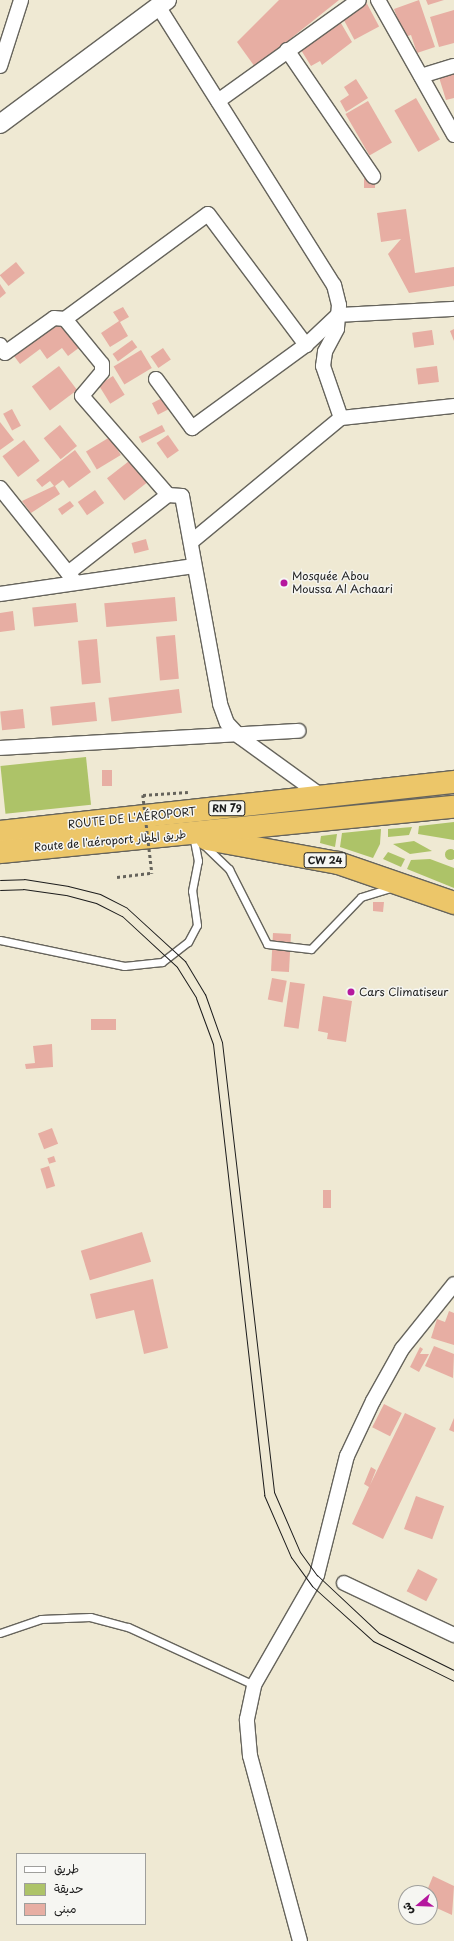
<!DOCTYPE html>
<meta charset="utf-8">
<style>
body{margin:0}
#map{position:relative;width:454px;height:1941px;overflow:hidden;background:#efe9d3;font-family:"Playpen Sans","Playpen Sans Arabic",sans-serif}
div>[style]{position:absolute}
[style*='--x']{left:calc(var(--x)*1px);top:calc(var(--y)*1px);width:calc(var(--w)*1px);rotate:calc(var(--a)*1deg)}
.green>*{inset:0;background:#adc368;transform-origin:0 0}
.round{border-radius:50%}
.building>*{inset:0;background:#e7aea3;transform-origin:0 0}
.path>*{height:2.5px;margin-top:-1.25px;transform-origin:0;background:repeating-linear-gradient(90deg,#66645c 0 3px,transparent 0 6px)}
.roads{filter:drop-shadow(1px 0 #66645c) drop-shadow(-1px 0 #66645c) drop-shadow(0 1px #66645c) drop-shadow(0 -1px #66645c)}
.service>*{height:7px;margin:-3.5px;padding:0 3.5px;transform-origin:3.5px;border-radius:3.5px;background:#fff}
.minor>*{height:14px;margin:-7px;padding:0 7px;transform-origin:7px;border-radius:7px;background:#fff}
.tertiary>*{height:18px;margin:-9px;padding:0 9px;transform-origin:9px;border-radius:9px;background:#fff}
.trunk>*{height:22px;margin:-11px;padding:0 11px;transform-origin:11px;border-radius:11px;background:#ecc669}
.tram>*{height:1px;margin:-0.5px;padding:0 0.5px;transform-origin:0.5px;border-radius:0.5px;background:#1c1c1c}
.path-bridge>*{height:2.5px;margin-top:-1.25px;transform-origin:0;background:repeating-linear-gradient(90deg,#66645c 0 3px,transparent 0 6px)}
.dots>*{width:11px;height:11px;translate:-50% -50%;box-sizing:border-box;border:2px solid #f6f6f2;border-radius:50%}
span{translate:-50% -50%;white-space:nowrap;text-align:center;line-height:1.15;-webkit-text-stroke:3px #f6f6f2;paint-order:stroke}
.shield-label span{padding:1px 3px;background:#f6f6f2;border:1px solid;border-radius:3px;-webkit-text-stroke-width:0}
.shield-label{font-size:10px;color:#1c1c1c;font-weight:700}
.poi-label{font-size:11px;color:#1c1c1c}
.left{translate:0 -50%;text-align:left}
.street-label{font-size:11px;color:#1c1c1c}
.legend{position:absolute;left:16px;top:1853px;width:130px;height:72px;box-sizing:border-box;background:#f6f6f2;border:1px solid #9f9f9c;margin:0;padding:5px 7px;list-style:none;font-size:12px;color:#1c1c1c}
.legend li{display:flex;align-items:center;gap:8px;height:20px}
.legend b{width:20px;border:1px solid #9f9f9c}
.north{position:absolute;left:398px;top:1885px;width:40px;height:40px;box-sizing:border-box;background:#f6f6f2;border:1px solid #9f9f9c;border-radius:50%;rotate:251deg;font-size:11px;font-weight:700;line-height:16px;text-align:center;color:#1c1c1c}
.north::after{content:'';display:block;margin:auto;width:14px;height:18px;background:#b5179e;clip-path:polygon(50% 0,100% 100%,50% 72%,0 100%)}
</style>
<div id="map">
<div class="green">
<div style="left:86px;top:757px;width:48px;height:86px;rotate:84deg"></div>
<div style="clip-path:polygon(454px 822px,454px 840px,418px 834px,419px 826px)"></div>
<div style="clip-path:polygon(412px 827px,409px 835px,388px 837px,388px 829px)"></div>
<div style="clip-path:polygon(381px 829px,380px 844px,373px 858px,340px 847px,342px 833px)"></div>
<div style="clip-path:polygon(337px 834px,335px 847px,320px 843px,321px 836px)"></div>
<div style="clip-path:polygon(414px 841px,432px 851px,410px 854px,393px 844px)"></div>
<div class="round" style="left:444.5px;top:848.5px;width:11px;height:11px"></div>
<div style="clip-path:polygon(388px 852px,405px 859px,401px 867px,383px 859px)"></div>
<div style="clip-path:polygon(430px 859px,454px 868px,454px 888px,407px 869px,411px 860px)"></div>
</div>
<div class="building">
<div style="clip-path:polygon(279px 0,339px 0,255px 67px,237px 42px)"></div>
<div style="left:365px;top:0;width:30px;height:28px;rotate:62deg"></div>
<div style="clip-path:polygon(419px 0,435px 47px,417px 53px,411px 35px,404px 37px,394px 9px)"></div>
<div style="clip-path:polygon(426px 0,444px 0,428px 5px)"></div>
<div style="clip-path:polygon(454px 10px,454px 43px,439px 47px,430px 17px)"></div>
<div style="clip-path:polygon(338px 18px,352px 42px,322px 65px,320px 61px,311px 66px,296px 42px)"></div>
<div style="clip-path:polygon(454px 69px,454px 98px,446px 100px,438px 74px)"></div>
<div style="clip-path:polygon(356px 79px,368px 98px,346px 112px,340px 101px,349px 95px,344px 87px)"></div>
<div style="left:416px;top:98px;width:48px;height:25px;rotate:60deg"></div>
<div style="left:368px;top:101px;width:48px;height:26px;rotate:60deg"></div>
<div style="left:375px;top:178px;width:10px;height:11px;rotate:90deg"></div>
<div style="clip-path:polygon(406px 209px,415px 273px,454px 267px,454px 286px,409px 293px,388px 254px,401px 239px,381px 242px,377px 213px)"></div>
<div style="left:16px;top:262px;width:14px;height:21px;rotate:51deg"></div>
<div style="clip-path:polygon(0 284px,6px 293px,0 298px)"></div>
<div style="clip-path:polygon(123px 307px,129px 317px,120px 322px,128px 336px,110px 347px,101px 333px,119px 321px,113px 312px)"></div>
<div style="clip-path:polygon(60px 313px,84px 344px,68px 356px,62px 348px,47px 359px,40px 349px,20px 364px,14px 356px,34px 341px,30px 336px)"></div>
<div style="clip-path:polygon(454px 329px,454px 341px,450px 331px)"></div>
<div style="left:432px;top:330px;width:15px;height:20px;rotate:82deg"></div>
<div style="left:132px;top:340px;width:9px;height:24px;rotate:54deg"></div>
<div style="left:163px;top:348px;width:14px;height:15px;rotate:56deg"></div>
<div style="left:141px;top:350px;width:21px;height:32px;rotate:59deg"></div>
<div style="left:59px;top:366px;width:30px;height:34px;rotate:53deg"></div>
<div style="left:437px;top:366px;width:16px;height:21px;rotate:83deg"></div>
<div style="left:113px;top:376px;width:22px;height:17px;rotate:58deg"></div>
<div style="left:168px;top:395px;width:13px;height:18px;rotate:63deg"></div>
<div style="left:12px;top:409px;width:19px;height:10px;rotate:62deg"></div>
<div style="clip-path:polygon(0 422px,14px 440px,0 450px)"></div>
<div style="left:60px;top:425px;width:27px;height:21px;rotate:51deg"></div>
<div style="left:162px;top:425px;width:7px;height:26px;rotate:63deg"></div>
<div style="left:168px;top:435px;width:19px;height:14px;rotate:55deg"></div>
<div style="left:110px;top:437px;width:21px;height:28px;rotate:59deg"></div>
<div style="left:24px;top:440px;width:26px;height:27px;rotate:53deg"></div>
<div style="clip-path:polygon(75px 450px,91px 472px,69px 488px,63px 480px,55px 486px,60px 494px,31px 513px,22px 501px,54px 486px,50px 481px,42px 487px,36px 480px)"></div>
<div style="left:133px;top:458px;width:28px;height:33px;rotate:52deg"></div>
<div style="left:95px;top:490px;width:16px;height:21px;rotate:55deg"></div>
<div style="clip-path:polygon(70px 501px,74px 506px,62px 515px,58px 509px)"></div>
<div style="left:146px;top:539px;width:11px;height:15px;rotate:75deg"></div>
<div style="left:175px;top:597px;width:24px;height:71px;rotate:85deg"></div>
<div style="left:76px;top:603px;width:19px;height:44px;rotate:84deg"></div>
<div style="clip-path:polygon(13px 611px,15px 630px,0 632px,0 613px)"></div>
<div style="left:175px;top:635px;width:44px;height:19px;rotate:85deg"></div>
<div style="left:97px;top:639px;width:44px;height:19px;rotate:85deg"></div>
<div style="left:179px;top:689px;width:24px;height:71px;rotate:83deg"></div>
<div style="left:95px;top:702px;width:19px;height:45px;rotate:84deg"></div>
<div style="left:23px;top:709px;width:19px;height:23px;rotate:84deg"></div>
<div style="left:102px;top:770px;width:10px;height:16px"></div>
<div style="clip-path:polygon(373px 902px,384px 902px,383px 912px,373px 911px)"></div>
<div style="left:273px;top:933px;width:18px;height:38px;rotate:3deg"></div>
<div style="left:272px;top:978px;width:15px;height:22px;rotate:11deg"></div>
<div style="left:290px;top:982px;width:15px;height:45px;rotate:8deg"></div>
<div style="clip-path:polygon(323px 996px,352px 1001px,346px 1042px,327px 1039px,328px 1033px,318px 1031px)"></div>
<div style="left:116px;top:1019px;width:11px;height:25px;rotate:90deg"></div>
<div style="clip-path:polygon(52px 1044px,53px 1067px,26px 1069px,25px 1064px,35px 1063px,33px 1046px)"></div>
<div style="left:52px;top:1128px;width:17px;height:15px;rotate:69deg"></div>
<div style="left:54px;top:1156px;width:6px;height:7px;rotate:72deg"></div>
<div style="left:49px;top:1166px;width:21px;height:9px;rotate:73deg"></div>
<div style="left:323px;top:1190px;width:8px;height:18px"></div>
<div style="left:142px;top:1232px;width:31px;height:64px;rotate:73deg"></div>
<div style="clip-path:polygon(153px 1279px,168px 1348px,144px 1354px,134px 1310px,96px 1319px,90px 1294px)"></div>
<div style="clip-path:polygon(449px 1311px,454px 1313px,454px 1345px,431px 1338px,437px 1319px,445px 1322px)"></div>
<div style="clip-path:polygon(434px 1346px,454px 1354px,453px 1378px,425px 1366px)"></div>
<div style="clip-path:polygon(420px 1347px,423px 1349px,420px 1354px,429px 1354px,419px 1372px,410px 1367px)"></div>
<div style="left:384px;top:1404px;width:20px;height:26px;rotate:27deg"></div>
<div style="clip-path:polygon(405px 1413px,436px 1428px,383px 1539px,352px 1524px,369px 1487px,364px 1484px,371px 1467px,376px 1470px,370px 1485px)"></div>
<div style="clip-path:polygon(454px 1418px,454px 1432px,449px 1430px)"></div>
<div style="left:416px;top:1496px;width:30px;height:35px;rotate:20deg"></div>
<div style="left:418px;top:1569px;width:22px;height:25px;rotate:27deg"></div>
<div style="clip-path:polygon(433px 1876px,454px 1886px,452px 1915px,430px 1905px,430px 1893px,426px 1893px)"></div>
</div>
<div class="path">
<div style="--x:143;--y:795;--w:45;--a:-3.8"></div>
<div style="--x:117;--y:877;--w:35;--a:-7"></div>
</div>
<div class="roads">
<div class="service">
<div style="--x:204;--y:845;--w:35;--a:44"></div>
<div style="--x:229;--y:869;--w:84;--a:63.1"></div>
<div style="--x:267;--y:944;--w:44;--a:6.5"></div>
<div style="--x:311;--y:949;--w:72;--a:-46.1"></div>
<div style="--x:361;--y:897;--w:31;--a:-17"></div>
<div style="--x:0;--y:940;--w:127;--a:11.8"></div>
<div style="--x:124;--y:966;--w:38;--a:-6"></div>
<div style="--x:162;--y:962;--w:33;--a:-38"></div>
<div style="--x:188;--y:942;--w:19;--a:-62"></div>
<div style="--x:197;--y:925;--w:34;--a:-98"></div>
<div style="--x:192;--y:891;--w:31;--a:-79"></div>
<div style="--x:198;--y:861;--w:25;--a:-101"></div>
<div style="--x:0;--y:1633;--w:43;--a:-18.9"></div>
<div style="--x:41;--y:1619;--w:49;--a:-2.3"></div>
<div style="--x:90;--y:1617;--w:39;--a:15"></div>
<div style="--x:128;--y:1627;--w:139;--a:24.7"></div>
</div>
<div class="minor">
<div style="--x:378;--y:0;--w:155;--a:60.6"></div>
<div style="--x:158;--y:6;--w:330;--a:57.8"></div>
<div style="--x:334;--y:285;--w:21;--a:76"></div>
<div style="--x:339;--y:305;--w:24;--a:95"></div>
<div style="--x:337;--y:329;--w:26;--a:118"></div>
<div style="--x:325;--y:352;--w:14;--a:98"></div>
<div style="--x:323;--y:366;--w:55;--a:70.9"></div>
<div style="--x:287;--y:50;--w:153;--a:55.7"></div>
<div style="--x:0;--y:66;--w:69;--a:-72.3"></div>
<div style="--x:421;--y:76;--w:34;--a:-17"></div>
<div style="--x:218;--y:101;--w:173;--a:-35.6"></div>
<div style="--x:65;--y:319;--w:177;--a:-36.3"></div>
<div style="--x:208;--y:214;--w:164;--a:53.2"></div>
<div style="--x:0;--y:345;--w:9;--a:58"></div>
<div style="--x:5;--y:353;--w:60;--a:-35.5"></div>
<div style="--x:54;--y:318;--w:11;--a:5"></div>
<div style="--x:65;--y:319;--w:58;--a:50.6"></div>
<div style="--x:102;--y:364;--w:8;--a:90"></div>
<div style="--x:102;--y:372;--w:31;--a:130"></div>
<div style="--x:82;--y:396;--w:131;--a:49"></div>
<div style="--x:156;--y:379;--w:61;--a:53.7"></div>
<div style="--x:192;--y:428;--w:141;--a:-36.1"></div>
<div style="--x:306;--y:345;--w:44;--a:-43.2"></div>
<div style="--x:338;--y:315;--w:116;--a:-3"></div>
<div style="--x:0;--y:488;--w:117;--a:51.3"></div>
<div style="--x:191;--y:542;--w:195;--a:-39.6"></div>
<div style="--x:341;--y:418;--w:114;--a:-6.1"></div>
<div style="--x:68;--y:573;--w:127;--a:-38"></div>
<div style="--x:168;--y:495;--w:14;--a:4"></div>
<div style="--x:182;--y:496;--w:211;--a:79.6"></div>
<div style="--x:220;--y:704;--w:20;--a:70"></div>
<div style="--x:227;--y:723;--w:19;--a:47"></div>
<div style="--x:240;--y:737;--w:102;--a:35.9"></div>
<div style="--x:0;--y:594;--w:196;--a:-8.2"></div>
<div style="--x:0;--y:748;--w:299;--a:-3.3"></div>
<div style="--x:344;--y:1583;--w:122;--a:25.3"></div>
<div style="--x:300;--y:1941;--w:192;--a:-105.1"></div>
<div style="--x:250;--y:1756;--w:37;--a:-95"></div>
<div style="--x:247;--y:1719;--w:35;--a:-78"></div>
<div style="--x:254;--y:1685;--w:127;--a:-60.2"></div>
<div style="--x:317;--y:1575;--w:123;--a:-75.9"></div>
<div style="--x:347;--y:1456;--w:61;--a:-64.7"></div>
<div style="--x:373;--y:1401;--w:60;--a:-60.9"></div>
<div style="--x:402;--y:1349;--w:83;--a:-51.3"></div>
</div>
<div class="tertiary">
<div style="--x:0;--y:124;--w:208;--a:-36.6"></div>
</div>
<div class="trunk">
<div style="--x:0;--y:832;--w:457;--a:-6.3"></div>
<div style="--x:207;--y:839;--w:133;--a:10.4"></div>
<div style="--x:338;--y:863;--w:123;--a:19"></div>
<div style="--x:0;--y:852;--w:456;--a:-5.7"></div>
</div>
</div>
<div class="tram">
<div style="--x:0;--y:880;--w:24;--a:-2"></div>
<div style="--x:24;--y:879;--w:45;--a:9"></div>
<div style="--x:68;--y:886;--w:33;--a:14"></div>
<div style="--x:100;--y:894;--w:30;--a:27"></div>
<div style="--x:127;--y:908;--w:79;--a:42.4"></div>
<div style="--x:185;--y:961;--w:39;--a:59"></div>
<div style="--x:205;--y:994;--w:51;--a:70.5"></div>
<div style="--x:222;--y:1042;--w:453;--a:83.4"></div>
<div style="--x:274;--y:1492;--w:65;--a:66.6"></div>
<div style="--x:300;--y:1552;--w:29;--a:54"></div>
<div style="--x:317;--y:1575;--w:85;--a:43.1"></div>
<div style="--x:379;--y:1633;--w:84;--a:26.3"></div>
<div style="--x:0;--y:890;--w:23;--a:-2"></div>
<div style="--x:23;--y:889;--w:43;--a:7.9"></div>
<div style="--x:66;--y:895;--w:31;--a:15"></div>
<div style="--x:96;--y:903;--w:29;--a:27"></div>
<div style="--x:122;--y:916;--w:75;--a:42.8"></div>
<div style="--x:177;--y:967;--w:36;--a:58"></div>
<div style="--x:196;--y:998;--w:49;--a:69.7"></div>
<div style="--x:213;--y:1044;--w:454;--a:83.5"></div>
<div style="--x:264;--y:1495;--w:68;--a:66.5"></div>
<div style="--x:291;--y:1557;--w:36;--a:54"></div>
<div style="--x:312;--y:1586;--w:82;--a:42"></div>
<div style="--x:373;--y:1641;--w:90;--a:26.3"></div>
</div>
<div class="path-bridge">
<div style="--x:143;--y:795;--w:79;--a:83.4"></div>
</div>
<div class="dots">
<div style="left:284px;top:583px;background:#b5179e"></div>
<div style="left:351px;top:992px;background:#b5179e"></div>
</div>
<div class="shield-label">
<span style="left:227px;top:808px">RN 79</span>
<span style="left:325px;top:860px">CW 24</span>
</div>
<div class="poi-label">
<span class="left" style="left:292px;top:583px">Mosquée Abou<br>Moussa Al Achaari</span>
<span class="left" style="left:359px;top:992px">Cars Climatiseur</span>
</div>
<div class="street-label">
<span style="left:132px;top:818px;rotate:-6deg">ROUTE DE L'AÉROPORT</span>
<span style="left:110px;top:841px;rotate:-5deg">Route de l'aéroport طريق المطار</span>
</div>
<ul class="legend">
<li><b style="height:5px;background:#fff"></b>طريق</li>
<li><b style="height:11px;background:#adc368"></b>حديقة</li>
<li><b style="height:11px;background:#e7aea3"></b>مبنى</li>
</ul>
<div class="north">ش</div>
</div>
